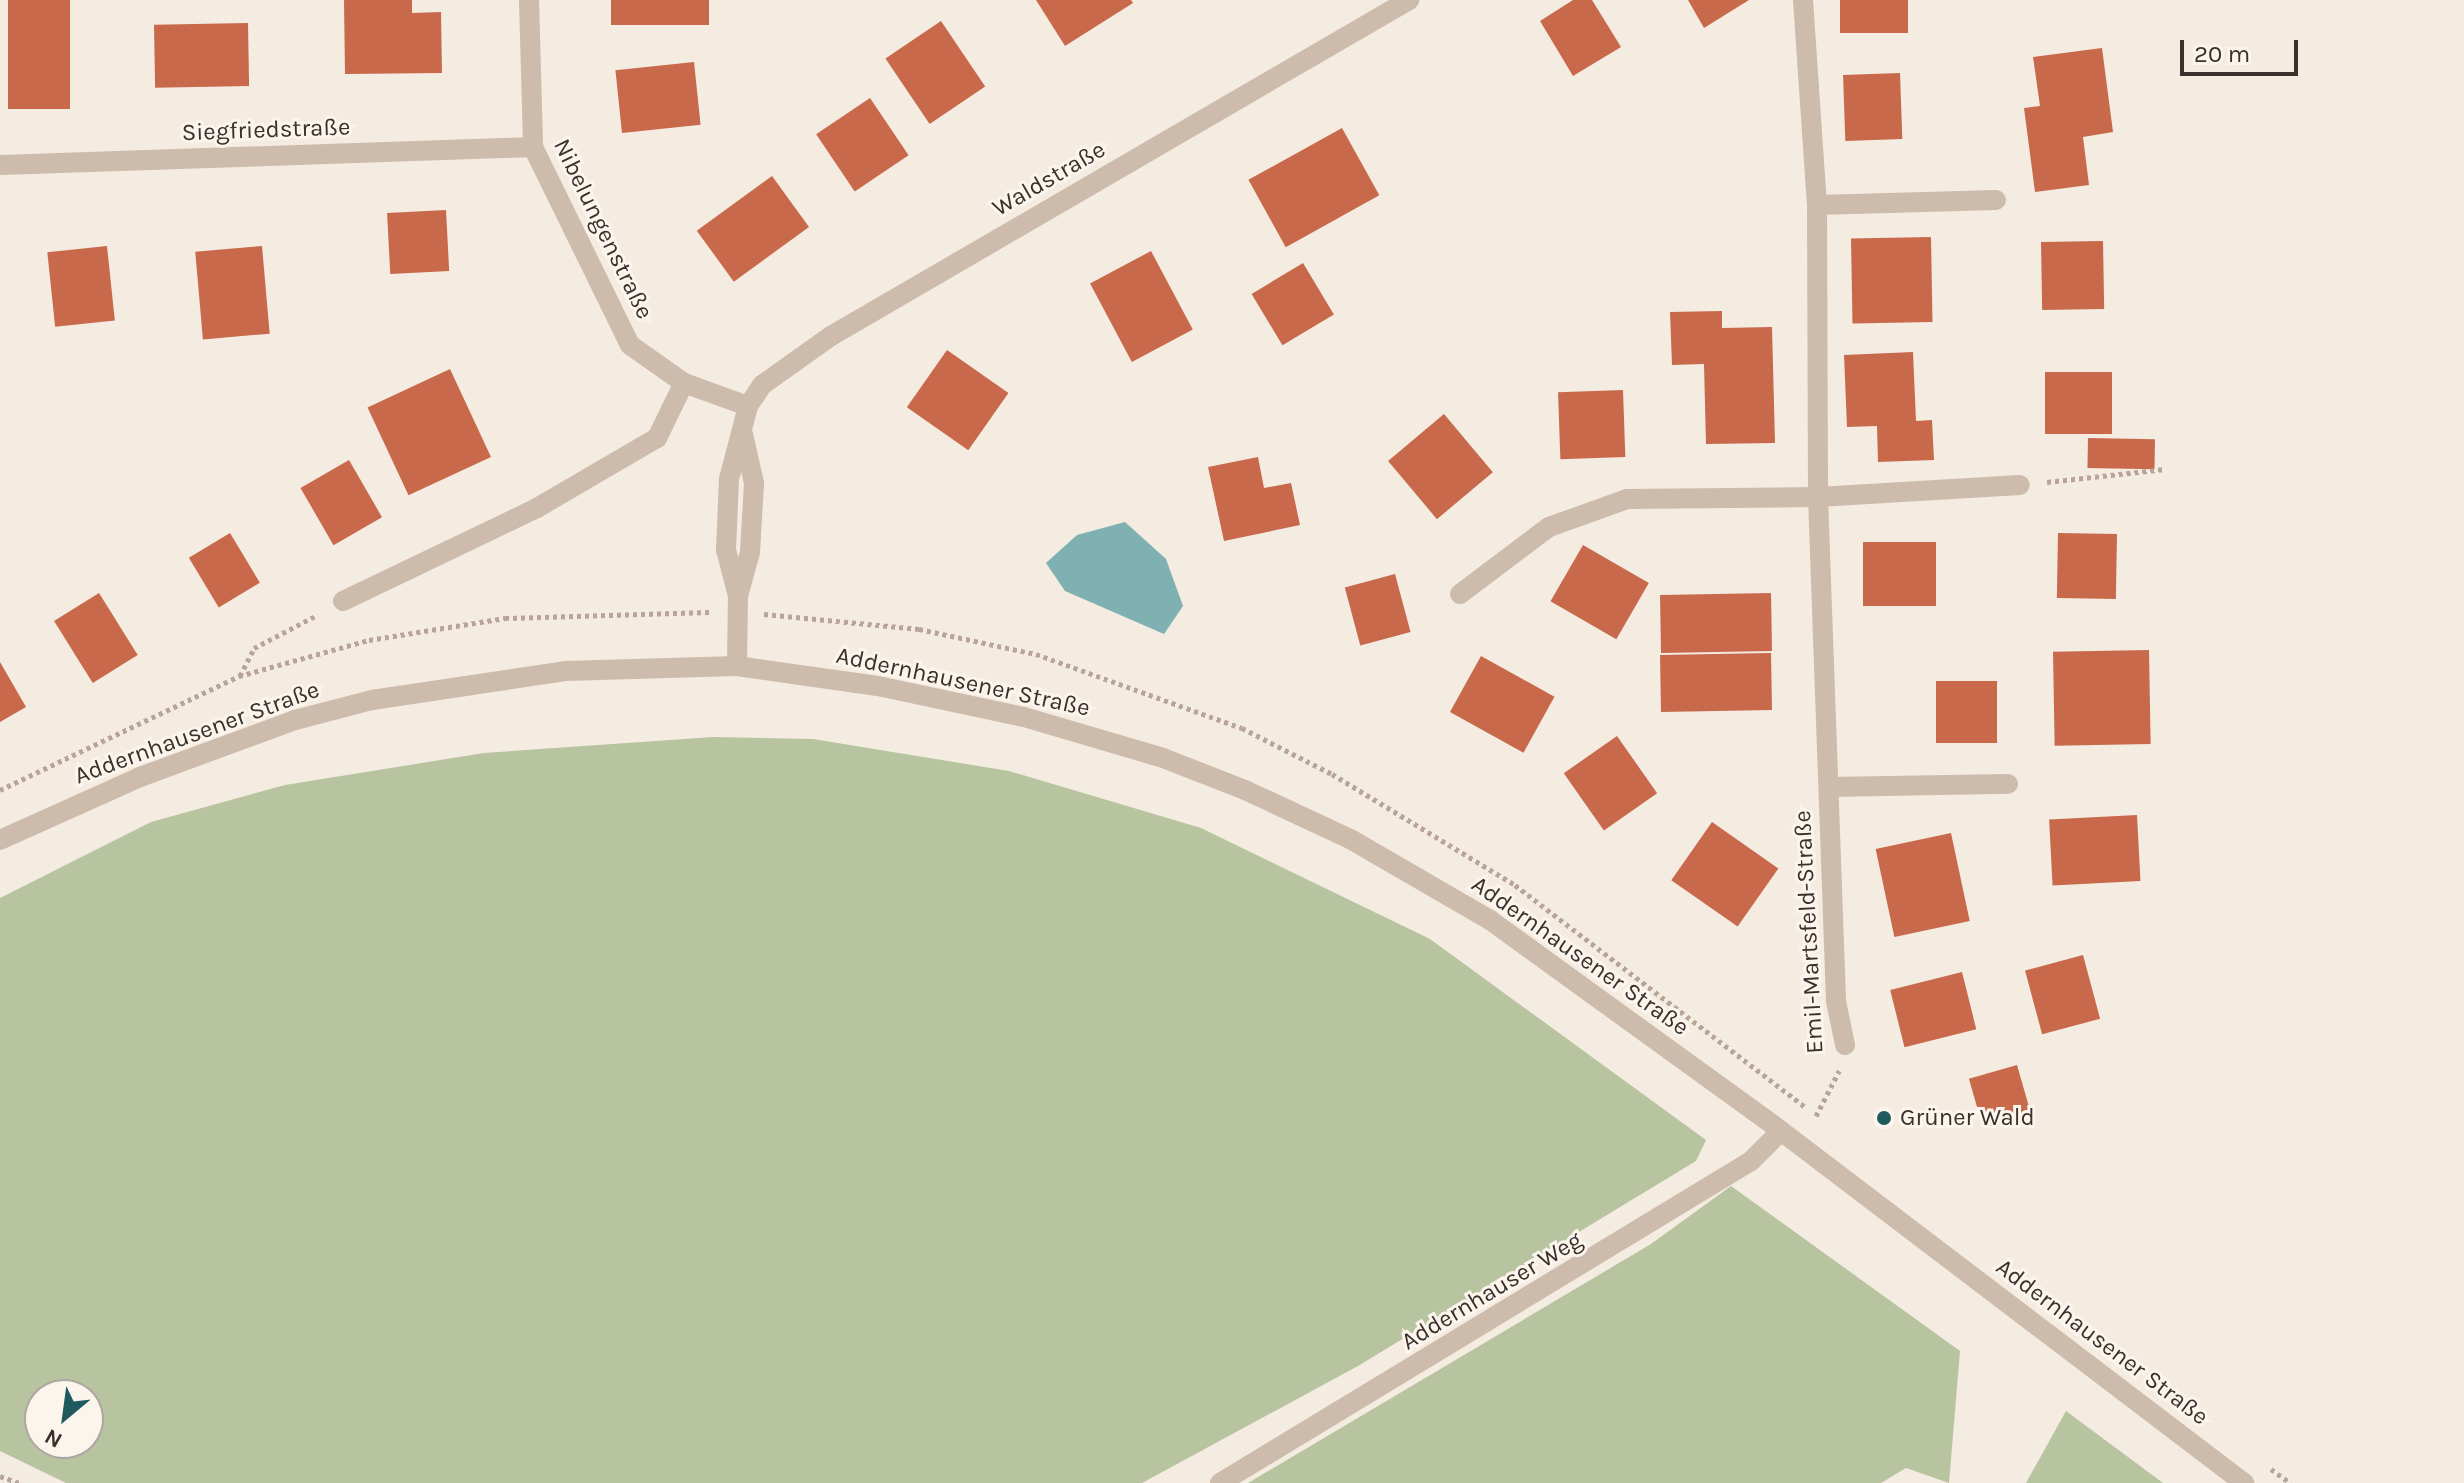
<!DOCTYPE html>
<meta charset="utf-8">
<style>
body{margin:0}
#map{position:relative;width:2464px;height:1483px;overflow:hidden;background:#f4ebe1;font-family:Karla,sans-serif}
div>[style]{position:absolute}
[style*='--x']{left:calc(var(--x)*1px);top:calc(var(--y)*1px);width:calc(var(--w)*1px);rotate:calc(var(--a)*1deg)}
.green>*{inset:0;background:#b8c4a0}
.water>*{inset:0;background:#7fb0b2}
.building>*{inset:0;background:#c8694b;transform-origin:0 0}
.path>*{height:5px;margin-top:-2.5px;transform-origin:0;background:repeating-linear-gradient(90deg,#b9a596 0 4px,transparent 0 8px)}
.service>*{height:20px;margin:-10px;padding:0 10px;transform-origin:10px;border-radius:10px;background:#cdbbac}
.minor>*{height:20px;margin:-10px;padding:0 10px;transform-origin:10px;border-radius:10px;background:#cdbbac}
.tertiary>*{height:20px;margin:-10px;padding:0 10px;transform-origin:10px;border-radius:10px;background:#cdbbac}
.dots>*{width:22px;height:22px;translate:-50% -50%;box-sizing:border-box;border:4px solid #fbf5ee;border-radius:50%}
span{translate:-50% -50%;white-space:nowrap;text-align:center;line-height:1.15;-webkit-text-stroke:6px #fbf5ee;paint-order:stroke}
.street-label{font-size:24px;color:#3b302b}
.poi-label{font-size:24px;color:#3b302b}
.left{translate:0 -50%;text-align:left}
.north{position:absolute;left:24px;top:1379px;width:80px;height:80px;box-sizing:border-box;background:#fbf5ee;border:2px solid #aea6a0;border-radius:50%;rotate:209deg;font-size:22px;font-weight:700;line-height:32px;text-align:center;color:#3b302b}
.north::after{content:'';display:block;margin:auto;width:28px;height:36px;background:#1f5a5e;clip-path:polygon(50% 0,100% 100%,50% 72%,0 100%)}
.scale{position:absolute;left:2180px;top:40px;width:118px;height:36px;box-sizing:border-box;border:4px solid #3b302b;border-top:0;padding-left:10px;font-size:24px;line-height:28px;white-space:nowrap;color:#3b302b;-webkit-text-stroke:6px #fbf5ee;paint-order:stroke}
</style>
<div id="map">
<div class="green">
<div style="clip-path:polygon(evenodd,713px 737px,813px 739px,1009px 771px,1201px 828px,1430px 939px,1706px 1140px,1696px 1161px,1358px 1366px,1142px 1483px,66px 1483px,0 1451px,0 898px,151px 822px,285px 785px,484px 753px,713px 737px,88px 1395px,88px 1443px,40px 1443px,40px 1395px,88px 1395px)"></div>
<div style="clip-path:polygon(1731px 1186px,1960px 1351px,1949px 1483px,1906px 1468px,1881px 1483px,1248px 1483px,1651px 1244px)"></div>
<div style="clip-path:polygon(2066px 1411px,2163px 1483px,2026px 1483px)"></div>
</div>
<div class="water">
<div style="clip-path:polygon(1125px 522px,1166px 559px,1183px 606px,1164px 634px,1065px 591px,1046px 563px,1077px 535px)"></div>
</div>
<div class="building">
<div style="left:8px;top:0;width:62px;height:109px"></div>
<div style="clip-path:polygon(344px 0,412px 0,412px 13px,441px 12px,442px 73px,345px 74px)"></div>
<div style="left:611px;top:0;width:98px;height:25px"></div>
<div style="clip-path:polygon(1036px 0,1131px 0,1133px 3px,1065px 46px)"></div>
<div style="clip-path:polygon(1573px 0,1592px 0,1621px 47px,1573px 76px,1540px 21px)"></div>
<div style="clip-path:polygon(1688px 0,1749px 0,1704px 28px)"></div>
<div style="left:1840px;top:0;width:68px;height:33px"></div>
<div style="left:941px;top:21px;width:79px;height:67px;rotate:56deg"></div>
<div style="left:248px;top:23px;width:63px;height:94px;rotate:89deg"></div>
<div style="clip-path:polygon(2102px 48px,2113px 132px,2083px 137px,2089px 185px,2035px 192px,2024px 108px,2040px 106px,2033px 57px)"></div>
<div style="left:694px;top:62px;width:63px;height:79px;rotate:84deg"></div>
<div style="left:1900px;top:73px;width:66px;height:57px;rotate:88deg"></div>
<div style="left:870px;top:98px;width:69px;height:65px;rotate:56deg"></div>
<div style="left:1342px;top:128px;width:77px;height:107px;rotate:61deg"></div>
<div style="left:772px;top:176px;width:63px;height:93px;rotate:54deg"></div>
<div style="left:446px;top:210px;width:61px;height:59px;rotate:87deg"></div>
<div style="left:1931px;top:237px;width:85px;height:80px;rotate:89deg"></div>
<div style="left:2103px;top:241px;width:68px;height:62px;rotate:89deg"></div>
<div style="left:107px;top:246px;width:75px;height:60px;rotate:84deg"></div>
<div style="left:262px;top:246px;width:88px;height:67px;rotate:85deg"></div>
<div style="left:1151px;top:251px;width:89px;height:69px;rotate:62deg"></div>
<div style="left:1303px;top:263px;width:60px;height:60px;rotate:59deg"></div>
<div style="clip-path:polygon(1722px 311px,1722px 328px,1772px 327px,1775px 443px,1706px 444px,1704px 364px,1672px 365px,1670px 312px)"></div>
<div style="left:947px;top:350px;width:75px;height:70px;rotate:35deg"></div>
<div style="clip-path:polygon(1913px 352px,1916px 421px,1932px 420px,1934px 460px,1878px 462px,1877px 426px,1847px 427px,1844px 355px)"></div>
<div style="left:450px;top:369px;width:97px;height:91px;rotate:65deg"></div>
<div style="left:2045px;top:372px;width:67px;height:62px"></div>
<div style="left:1623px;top:390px;width:67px;height:65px;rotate:88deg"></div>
<div style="left:1444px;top:414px;width:76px;height:73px;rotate:50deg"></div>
<div style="left:2088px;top:438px;width:67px;height:30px;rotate:1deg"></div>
<div style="clip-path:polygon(1258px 457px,1264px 488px,1291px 483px,1300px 525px,1224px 541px,1208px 467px)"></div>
<div style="left:349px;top:460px;width:66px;height:56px;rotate:60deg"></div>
<div style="left:230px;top:533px;width:58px;height:48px;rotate:59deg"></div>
<div style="left:2058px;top:533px;width:59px;height:65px;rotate:1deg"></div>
<div style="left:1863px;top:542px;width:73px;height:64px"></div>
<div style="left:1583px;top:545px;width:76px;height:65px;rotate:30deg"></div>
<div style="left:1395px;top:574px;width:60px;height:52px;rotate:75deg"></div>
<div style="left:99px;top:593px;width:73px;height:53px;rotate:58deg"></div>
<div style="left:1771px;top:593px;width:58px;height:111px;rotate:89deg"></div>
<div style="left:2149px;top:650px;width:94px;height:96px;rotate:89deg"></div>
<div style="left:1771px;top:653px;width:57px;height:111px;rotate:89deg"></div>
<div style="left:1481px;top:656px;width:84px;height:64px;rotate:29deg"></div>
<div style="clip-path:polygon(0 662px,26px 707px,0 722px)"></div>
<div style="left:1936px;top:681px;width:61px;height:62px"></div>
<div style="left:1617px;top:736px;width:70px;height:65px;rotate:55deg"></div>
<div style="left:2137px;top:815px;width:66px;height:88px;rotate:87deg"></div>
<div style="left:1712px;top:822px;width:81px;height:71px;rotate:35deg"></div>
<div style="left:1951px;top:833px;width:90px;height:77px;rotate:78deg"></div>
<div style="left:2083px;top:955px;width:66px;height:60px;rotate:75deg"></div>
<div style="left:1962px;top:972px;width:59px;height:74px;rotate:76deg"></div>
<div style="left:2017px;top:1065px;width:51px;height:50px;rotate:74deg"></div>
</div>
<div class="path">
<div style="--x:2047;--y:482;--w:119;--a:-6.3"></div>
<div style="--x:764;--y:614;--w:156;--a:5.5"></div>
<div style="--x:919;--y:629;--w:120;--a:12.1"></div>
<div style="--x:1036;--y:654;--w:219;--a:19.8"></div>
<div style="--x:1242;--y:728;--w:101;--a:27.1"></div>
<div style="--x:1332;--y:774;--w:214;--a:31.2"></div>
<div style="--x:1515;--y:885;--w:365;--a:37.4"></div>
<div style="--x:240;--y:676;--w:31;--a:-63"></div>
<div style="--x:254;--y:648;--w:71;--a:-27.6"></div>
<div style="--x:0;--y:790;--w:265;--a:-25.5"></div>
<div style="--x:239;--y:676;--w:135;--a:-15.5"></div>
<div style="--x:369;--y:640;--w:138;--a:-9.2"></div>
<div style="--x:505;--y:618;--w:205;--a:-1.7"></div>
<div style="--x:1816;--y:1116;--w:51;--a:-62.9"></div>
<div style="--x:2271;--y:1469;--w:24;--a:36"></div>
<div style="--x:0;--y:1476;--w:20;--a:20"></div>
</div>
<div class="service">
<div style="--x:1818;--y:497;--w:202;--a:-3.4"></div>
<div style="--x:343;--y:601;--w:215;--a:-25.6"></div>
<div style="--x:537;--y:508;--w:139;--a:-30.3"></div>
<div style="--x:657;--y:438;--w:61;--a:-63.9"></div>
<div style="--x:1220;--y:1483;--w:621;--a:-31.23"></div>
<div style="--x:1751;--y:1161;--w:42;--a:-45"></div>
</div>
<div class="minor">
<div style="--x:529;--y:0;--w:147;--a:88.4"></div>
<div style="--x:533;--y:147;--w:220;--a:63.9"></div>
<div style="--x:630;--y:345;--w:66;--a:35.1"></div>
<div style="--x:684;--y:383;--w:68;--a:19.8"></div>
<div style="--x:1803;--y:0;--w:205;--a:86.1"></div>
<div style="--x:1817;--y:205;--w:292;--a:89.8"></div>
<div style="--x:1818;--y:497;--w:504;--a:87.95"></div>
<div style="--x:1836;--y:1001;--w:45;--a:78.4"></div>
<div style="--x:0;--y:165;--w:533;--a:-1.93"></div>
<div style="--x:1817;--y:205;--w:179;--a:-1.6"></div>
<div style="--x:1460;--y:594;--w:111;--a:-37"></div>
<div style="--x:1549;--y:527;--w:83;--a:-19.7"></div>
<div style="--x:1627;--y:499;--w:191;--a:-0.6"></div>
<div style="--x:738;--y:596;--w:48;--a:-104.6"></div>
<div style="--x:726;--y:550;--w:71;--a:-87.6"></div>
<div style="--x:729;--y:479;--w:75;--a:-75.4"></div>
<div style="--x:748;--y:406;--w:25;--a:-56"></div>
<div style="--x:762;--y:385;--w:85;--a:-35.4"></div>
<div style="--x:831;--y:336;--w:669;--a:-30.17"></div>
<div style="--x:737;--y:666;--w:70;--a:-89.2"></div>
<div style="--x:738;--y:596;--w:46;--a:-74.7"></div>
<div style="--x:750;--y:552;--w:69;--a:-86.7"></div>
<div style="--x:754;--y:483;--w:50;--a:-102.7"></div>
<div style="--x:1829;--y:787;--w:179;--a:-1"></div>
</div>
<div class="tertiary">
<div style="--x:0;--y:840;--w:154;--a:-24.2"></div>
<div style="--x:140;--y:777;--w:165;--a:-20.2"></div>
<div style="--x:295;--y:720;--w:80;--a:-14.6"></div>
<div style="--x:372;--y:700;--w:195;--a:-8.5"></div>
<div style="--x:565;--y:671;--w:172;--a:-1.7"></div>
<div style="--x:737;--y:666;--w:142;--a:8.1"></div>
<div style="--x:878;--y:686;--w:149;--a:12"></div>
<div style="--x:1024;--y:717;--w:145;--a:16.4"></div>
<div style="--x:1163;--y:758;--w:88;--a:21.3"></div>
<div style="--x:1245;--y:790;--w:118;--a:25"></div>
<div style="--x:1352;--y:840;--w:160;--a:30.1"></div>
<div style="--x:1490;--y:920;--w:359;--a:35.9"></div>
<div style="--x:1781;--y:1131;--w:582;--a:37.24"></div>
</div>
<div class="dots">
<div style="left:1884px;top:1118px;background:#1f5a5e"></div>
</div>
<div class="street-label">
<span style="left:266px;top:130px;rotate:-2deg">Siegfriedstraße</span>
<span style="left:1049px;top:179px;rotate:-30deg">Waldstraße</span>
<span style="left:603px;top:229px;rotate:64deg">Nibelungenstraße</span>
<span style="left:963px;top:682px;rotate:12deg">Addernhausener Straße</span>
<span style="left:197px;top:733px;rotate:-20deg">Addernhausener Straße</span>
<span style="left:1809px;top:932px;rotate:-93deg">Emil-Martsfeld-Straße</span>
<span style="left:1580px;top:956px;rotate:35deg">Addernhausener Straße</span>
<span style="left:1492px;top:1291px;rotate:-31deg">Addernhauser Weg</span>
<span style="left:2102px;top:1342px;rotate:37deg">Addernhausener Straße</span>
</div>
<div class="poi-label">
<span class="left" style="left:1900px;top:1118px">Grüner Wald</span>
</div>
<div class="north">N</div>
<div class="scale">20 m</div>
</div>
